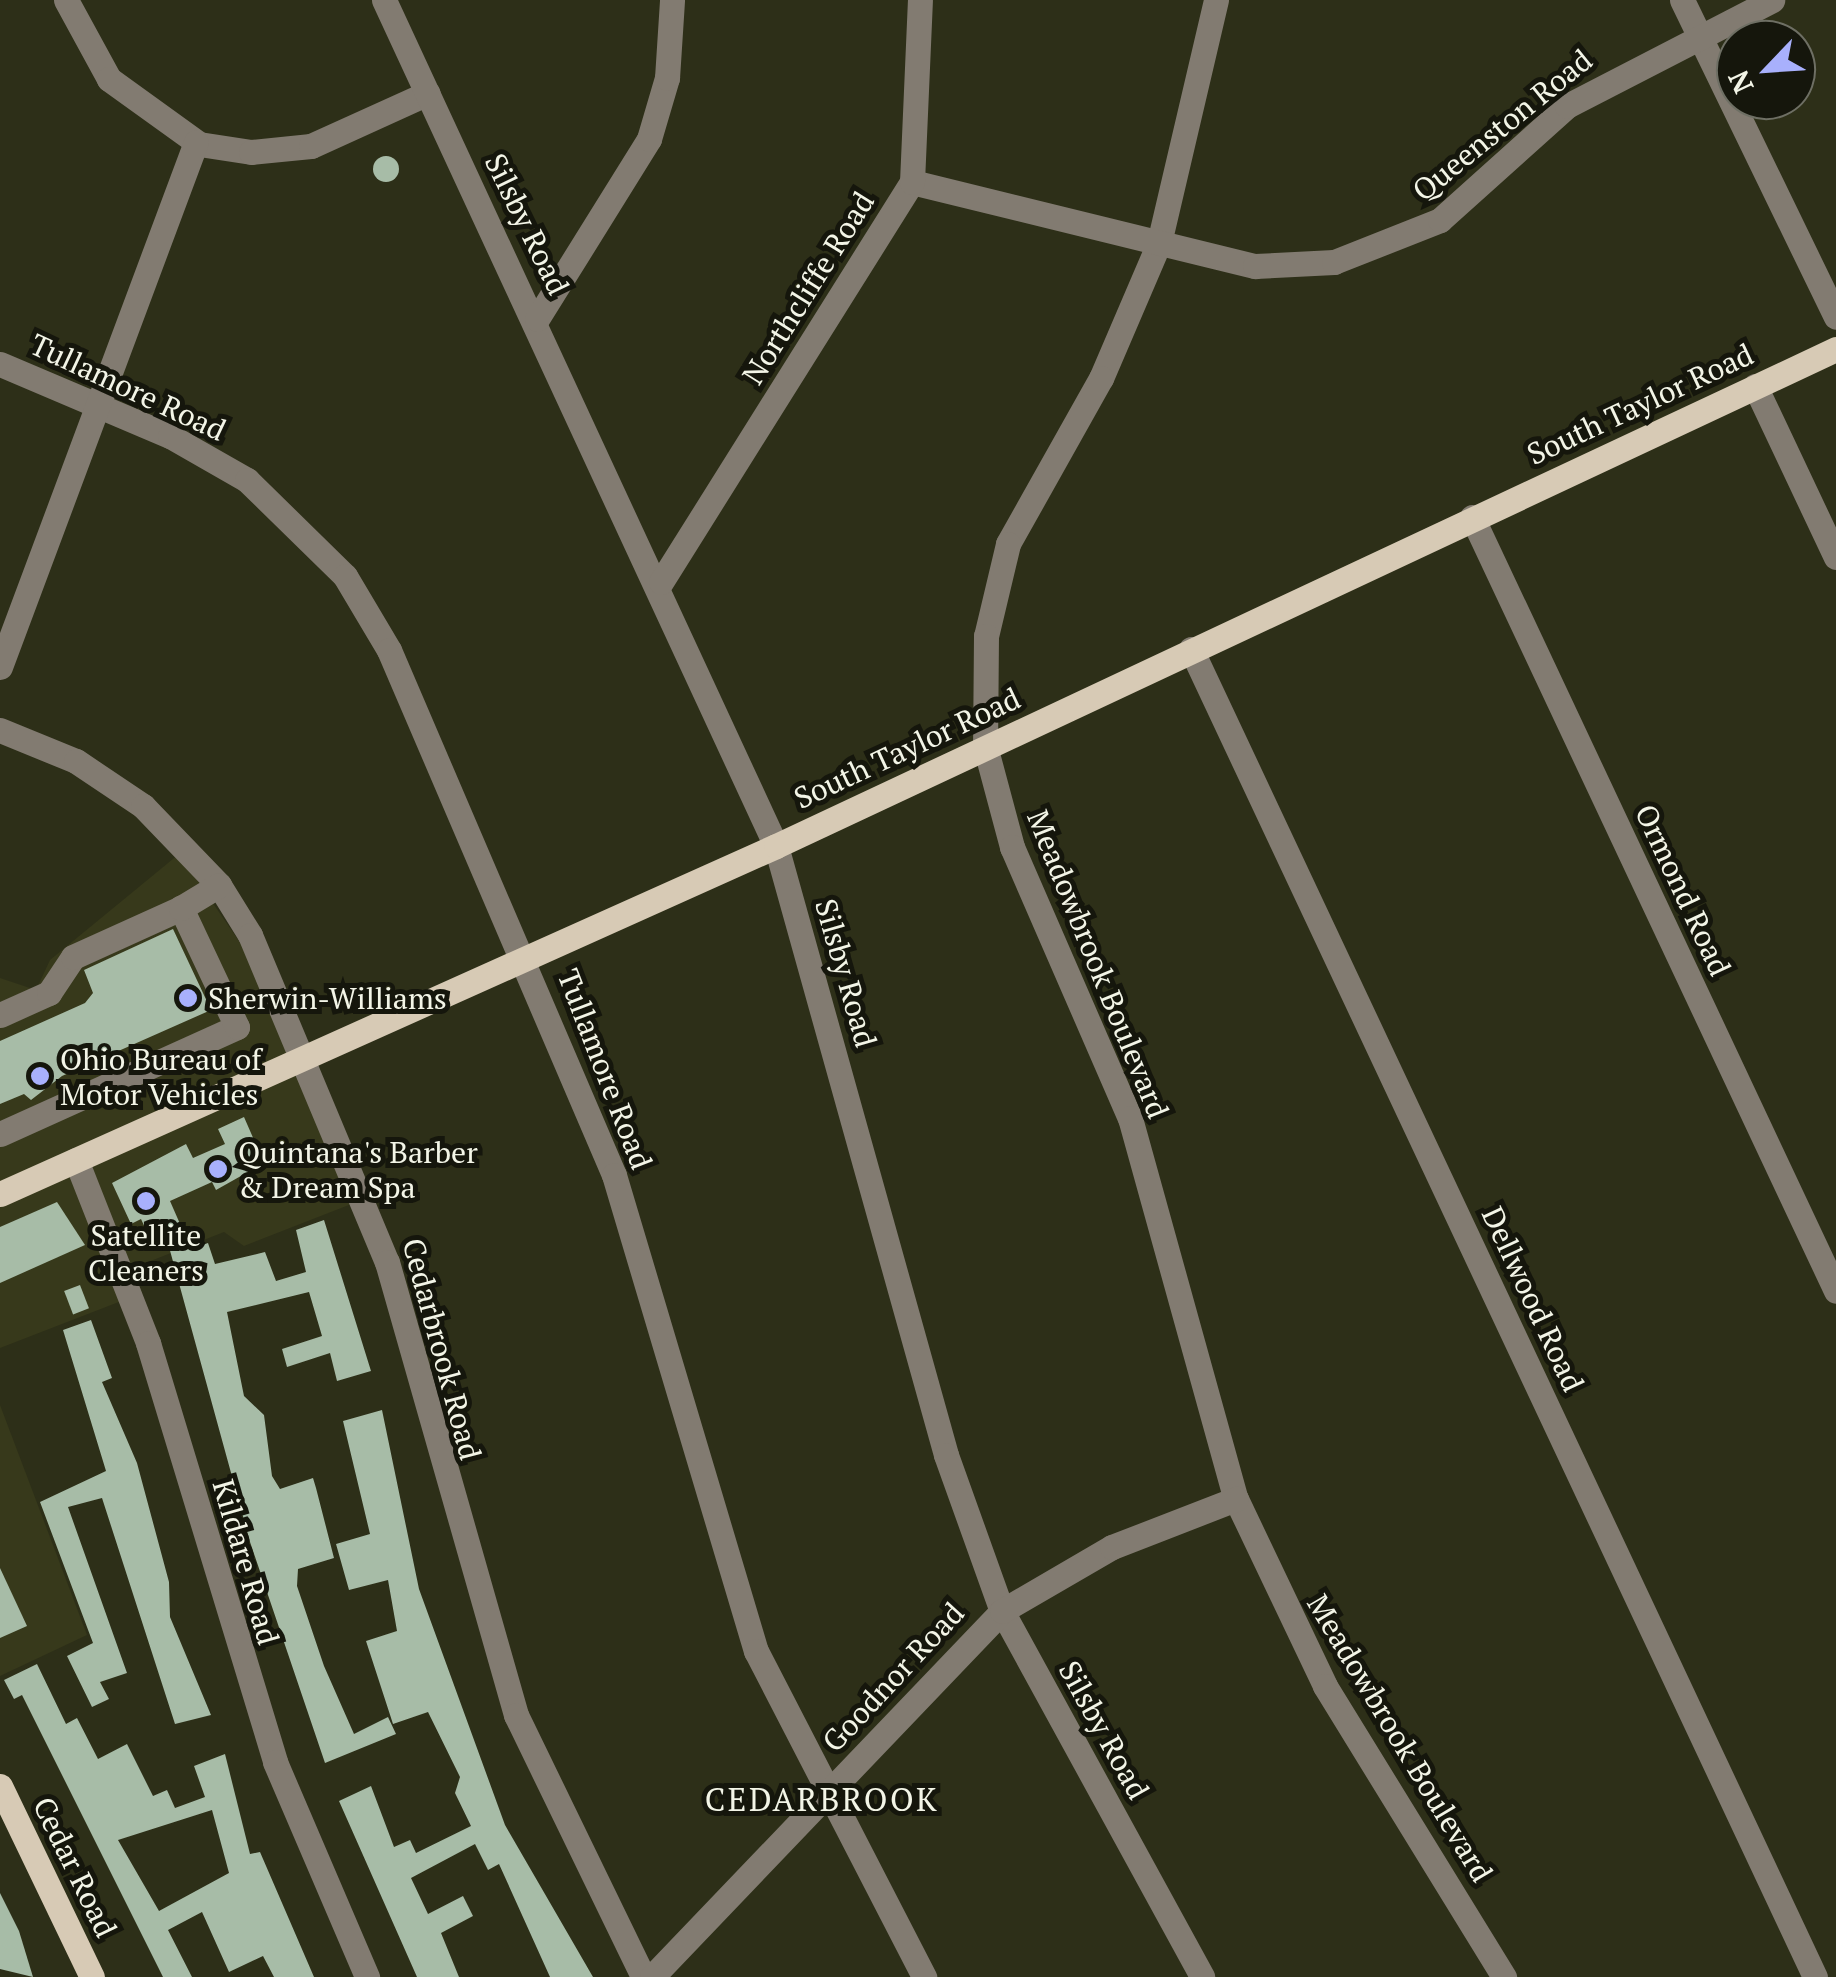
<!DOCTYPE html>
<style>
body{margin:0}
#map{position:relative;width:1836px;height:1977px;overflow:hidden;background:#2d2f18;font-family:"PT Serif",serif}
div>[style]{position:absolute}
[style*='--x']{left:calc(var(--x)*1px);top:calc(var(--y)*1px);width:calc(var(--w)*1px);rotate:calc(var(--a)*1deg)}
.built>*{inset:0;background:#37391b}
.building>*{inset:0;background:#a7bca7;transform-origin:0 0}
.round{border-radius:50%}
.minor>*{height:25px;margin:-12.5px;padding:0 12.5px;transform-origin:12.5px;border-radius:12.5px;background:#827b71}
.major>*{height:25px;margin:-12.5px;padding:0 12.5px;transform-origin:12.5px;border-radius:12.5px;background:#d7cab5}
.dots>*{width:28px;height:28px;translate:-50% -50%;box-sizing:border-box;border:5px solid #15160c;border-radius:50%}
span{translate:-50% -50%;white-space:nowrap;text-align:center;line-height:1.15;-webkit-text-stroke:10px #15160c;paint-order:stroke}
.street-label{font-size:30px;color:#f3f5e7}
.poi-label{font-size:30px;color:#f3f5e7}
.left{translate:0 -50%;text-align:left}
.neighbourhood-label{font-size:32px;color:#f3f5e7;letter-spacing:2.5px}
.north{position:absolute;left:1716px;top:20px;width:100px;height:100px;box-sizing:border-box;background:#15160c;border:2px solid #6e6f64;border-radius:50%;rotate:245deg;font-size:28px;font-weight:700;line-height:40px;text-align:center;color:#f3f5e7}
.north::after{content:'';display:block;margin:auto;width:35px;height:45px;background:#a8b0fc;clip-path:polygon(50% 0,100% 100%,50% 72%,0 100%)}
</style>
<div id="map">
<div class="built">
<div style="clip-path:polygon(179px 854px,241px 944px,354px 1203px,244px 1246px,224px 1232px,133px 1268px,142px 1293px,0 1348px,0 978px,36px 990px,50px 960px)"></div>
<div style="clip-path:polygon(0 1405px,87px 1635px,0 1676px)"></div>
</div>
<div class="building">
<div class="round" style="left:373px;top:156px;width:26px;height:26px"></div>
<div style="clip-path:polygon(173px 929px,211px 1010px,62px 1076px,31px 1100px,24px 1094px,0 1104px,0 1041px,85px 1003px,93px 993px,84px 970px)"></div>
<div style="clip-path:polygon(244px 1117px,264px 1163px,216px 1190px,212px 1182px,170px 1201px,191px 1249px,208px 1243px,215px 1264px,265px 1252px,276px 1281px,306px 1272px,296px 1230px,324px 1220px,371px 1371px,337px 1381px,330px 1353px,287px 1367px,282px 1349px,322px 1336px,309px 1292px,227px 1312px,244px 1396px,264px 1415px,272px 1476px,280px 1489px,313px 1478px,316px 1488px,334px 1558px,298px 1569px,297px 1586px,324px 1666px,354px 1734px,388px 1717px,396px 1734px,325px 1763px,250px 1542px,166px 1236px,152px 1243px,141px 1219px,131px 1224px,112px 1183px,186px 1144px,193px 1158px,225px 1144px,218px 1129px)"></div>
<div style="clip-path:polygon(57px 1202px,85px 1245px,0 1283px,0 1227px)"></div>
<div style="left:80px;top:1285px;width:25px;height:17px;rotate:69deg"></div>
<div style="clip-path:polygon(91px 1320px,112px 1378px,102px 1382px,137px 1463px,169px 1582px,170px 1617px,211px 1715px,175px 1724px,102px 1498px,68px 1507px,127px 1673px,100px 1682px,109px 1699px,92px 1707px,67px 1656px,93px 1643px,40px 1502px,106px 1471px,63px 1330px)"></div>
<div style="clip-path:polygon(382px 1410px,419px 1589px,505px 1825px,593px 1977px,550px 1977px,499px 1864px,488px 1870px,475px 1844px,411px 1878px,428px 1914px,463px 1896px,473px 1916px,441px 1933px,459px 1977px,417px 1977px,339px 1801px,371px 1786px,394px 1847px,410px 1840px,416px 1853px,471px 1826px,455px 1793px,460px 1777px,428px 1712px,393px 1724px,366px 1641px,397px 1631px,388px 1580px,349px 1590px,336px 1544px,370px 1534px,343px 1421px)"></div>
<div style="clip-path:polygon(0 1568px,27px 1626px,0 1638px)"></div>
<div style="clip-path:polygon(evenodd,37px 1664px,66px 1724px,77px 1718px,98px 1759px,127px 1744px,153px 1796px,167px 1790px,175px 1808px,205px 1797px,194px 1766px,225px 1754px,250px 1854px,260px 1852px,314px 1977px,274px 1977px,263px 1956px,229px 1972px,202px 1912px,168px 1930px,192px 1977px,163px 1977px,22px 1695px,14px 1699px,4px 1680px,37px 1664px,212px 1810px,229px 1873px,159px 1911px,118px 1840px,212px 1810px)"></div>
<div style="clip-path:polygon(0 1893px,19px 1931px,33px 1977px,0 1969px)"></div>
</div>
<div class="minor">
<div style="--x:66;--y:0;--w:90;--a:61.4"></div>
<div style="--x:109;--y:79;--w:111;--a:35.8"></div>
<div style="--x:199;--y:144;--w:53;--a:8.7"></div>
<div style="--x:251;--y:152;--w:60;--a:-5.7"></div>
<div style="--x:311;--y:146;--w:128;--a:-24.4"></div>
<div style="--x:384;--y:0;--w:932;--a:65.14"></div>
<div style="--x:776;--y:846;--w:632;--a:74.4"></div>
<div style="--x:946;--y:1455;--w:166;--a:70.3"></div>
<div style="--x:1002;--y:1611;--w:417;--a:61.3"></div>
<div style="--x:1216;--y:0;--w:250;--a:103.2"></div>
<div style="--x:1159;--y:243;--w:147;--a:113.2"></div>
<div style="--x:1101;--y:378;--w:190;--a:119.3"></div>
<div style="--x:1008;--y:544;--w:95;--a:103.4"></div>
<div style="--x:986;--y:636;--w:110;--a:90.5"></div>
<div style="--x:985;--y:746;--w:105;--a:75"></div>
<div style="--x:1012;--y:847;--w:296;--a:66.5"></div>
<div style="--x:1130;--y:1118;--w:395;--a:74.5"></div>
<div style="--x:1236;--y:1499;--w:207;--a:64.5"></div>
<div style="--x:1325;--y:1686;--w:342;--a:58.4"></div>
<div style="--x:1682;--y:0;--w:352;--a:64.1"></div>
<div style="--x:912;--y:182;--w:353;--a:13.8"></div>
<div style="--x:1255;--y:266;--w:79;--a:-2.9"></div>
<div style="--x:1334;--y:262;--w:114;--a:-21.6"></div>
<div style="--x:1440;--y:220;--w:171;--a:-41.9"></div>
<div style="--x:1567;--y:106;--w:231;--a:-27.3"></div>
<div style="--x:537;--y:319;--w:212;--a:-58.1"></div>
<div style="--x:649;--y:139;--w:64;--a:-73.6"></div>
<div style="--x:667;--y:78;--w:78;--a:-86.3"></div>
<div style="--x:0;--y:364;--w:185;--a:23"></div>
<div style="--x:170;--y:436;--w:89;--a:29.7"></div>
<div style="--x:247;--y:480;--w:137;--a:44.4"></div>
<div style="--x:345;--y:576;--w:86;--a:59.3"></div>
<div style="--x:389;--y:650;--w:571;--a:66.8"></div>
<div style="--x:614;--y:1175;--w:497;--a:73.4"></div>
<div style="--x:756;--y:1651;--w:367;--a:62.7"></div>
<div style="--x:1755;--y:386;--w:189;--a:64.7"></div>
<div style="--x:1472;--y:517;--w:855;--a:64.81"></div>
<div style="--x:661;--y:582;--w:472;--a:-57.9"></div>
<div style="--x:912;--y:182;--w:182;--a:-87.5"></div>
<div style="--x:1191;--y:649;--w:1467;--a:64.83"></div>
<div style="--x:0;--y:667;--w:560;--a:-69.53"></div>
<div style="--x:0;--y:730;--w:82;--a:22.2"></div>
<div style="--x:76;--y:761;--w:81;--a:33.9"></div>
<div style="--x:143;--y:806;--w:110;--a:46.1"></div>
<div style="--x:219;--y:885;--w:59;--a:58.2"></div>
<div style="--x:250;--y:935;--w:355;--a:67.3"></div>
<div style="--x:387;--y:1262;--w:471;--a:74.1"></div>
<div style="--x:516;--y:1715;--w:291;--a:64.1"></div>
<div style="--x:0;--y:1015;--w:54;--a:-24.2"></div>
<div style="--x:49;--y:993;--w:43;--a:-56.3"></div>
<div style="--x:73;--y:957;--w:119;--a:-24.4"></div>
<div style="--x:0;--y:1134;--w:260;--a:-24.3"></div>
<div style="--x:237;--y:1027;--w:132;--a:-115.2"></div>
<div style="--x:181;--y:908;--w:44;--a:-31.2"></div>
<div style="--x:76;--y:1160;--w:197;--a:68.5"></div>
<div style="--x:148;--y:1343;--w:438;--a:73.1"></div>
<div style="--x:275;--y:1762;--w:234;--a:66.8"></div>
<div style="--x:652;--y:1977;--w:506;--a:-46.28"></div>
<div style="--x:1002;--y:1611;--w:127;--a:-30.2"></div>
<div style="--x:1112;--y:1547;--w:133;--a:-21.2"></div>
</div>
<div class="major">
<div style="--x:0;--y:1194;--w:850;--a:-24.15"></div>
<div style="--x:776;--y:846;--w:1171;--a:-25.12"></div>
<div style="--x:0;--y:1786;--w:212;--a:64.3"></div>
</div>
<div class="dots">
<div style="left:188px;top:998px;background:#a8b0fc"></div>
<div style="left:40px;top:1076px;background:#a8b0fc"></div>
<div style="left:218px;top:1169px;background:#a8b0fc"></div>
<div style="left:146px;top:1201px;background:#a8b0fc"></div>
</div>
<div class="street-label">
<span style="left:1502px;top:125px;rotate:-39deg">Queenston Road</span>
<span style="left:527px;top:224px;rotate:64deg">Silsby Road</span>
<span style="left:808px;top:288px;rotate:-58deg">Northcliffe Road</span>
<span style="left:128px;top:387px;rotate:25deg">Tullamore Road</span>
<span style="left:1640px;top:404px;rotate:-25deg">South Taylor Road</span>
<span style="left:907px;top:748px;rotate:-25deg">South Taylor Road</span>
<span style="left:1683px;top:890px;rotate:65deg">Ormond Road</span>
<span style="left:1098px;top:964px;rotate:68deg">Meadowbrook Boulevard</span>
<span style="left:846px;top:973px;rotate:74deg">Silsby Road</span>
<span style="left:605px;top:1069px;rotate:69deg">Tullamore Road</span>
<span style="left:1533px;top:1299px;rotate:65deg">Dellwood Road</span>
<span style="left:442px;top:1349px;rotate:75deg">Cedarbrook Road</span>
<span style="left:246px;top:1562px;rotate:74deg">Kildare Road</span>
<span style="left:893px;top:1677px;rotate:-47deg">Goodnor Road</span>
<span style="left:1104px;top:1730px;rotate:61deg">Silsby Road</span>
<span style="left:1400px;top:1738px;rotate:59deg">Meadowbrook Boulevard</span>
<span style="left:75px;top:1867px;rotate:64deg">Cedar Road</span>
</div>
<div class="poi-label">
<span class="left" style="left:208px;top:998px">Sherwin-Williams</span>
<span class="left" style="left:60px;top:1076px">Ohio Bureau of<br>Motor Vehicles</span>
<span class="left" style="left:238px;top:1169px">Quintana's Barber<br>&amp; Dream Spa</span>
<span style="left:146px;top:1252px">Satellite<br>Cleaners</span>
</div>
<div class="neighbourhood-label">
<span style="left:822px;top:1799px">CEDARBROOK</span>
</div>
<div class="north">N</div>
</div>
